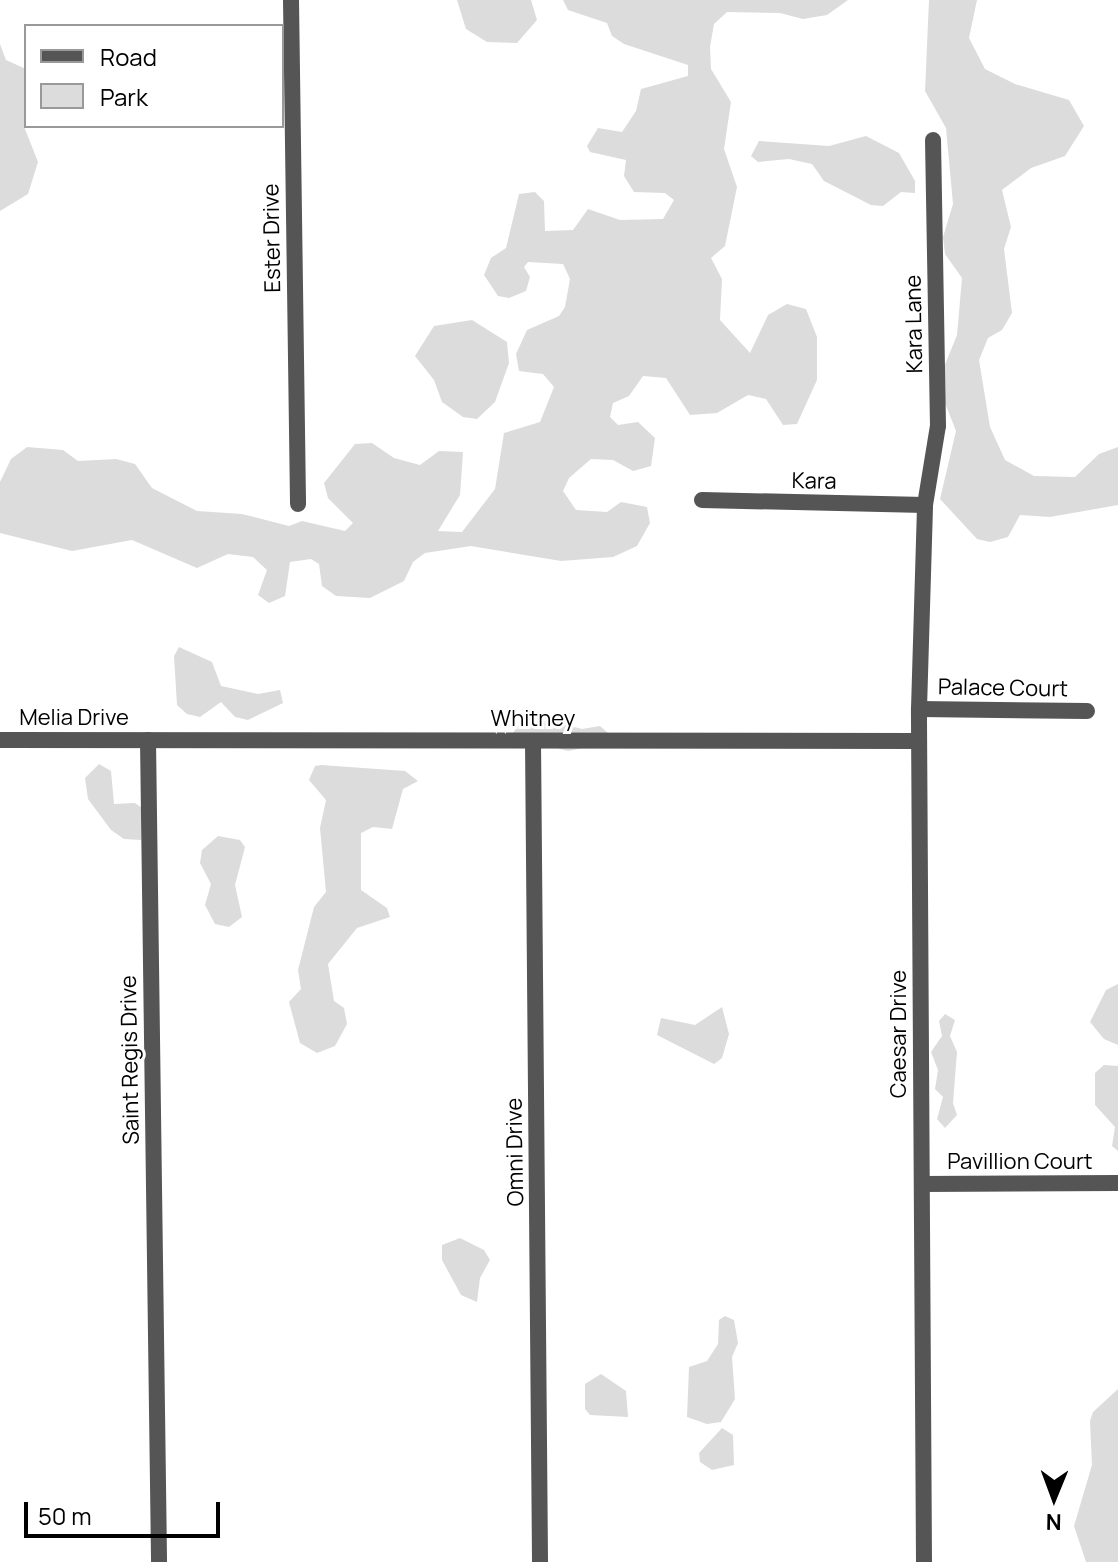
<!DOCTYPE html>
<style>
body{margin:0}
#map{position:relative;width:1118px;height:1562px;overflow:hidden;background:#fff;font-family:Manrope,sans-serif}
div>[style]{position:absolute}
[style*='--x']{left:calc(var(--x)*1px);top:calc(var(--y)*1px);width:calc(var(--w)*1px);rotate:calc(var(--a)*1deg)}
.green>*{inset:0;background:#dcdcdc}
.street>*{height:16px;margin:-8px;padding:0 8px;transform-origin:8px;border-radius:8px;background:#555}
span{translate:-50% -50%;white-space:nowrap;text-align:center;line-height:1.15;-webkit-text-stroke:6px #fff;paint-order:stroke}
.street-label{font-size:22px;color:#000}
.legend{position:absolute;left:24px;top:24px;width:260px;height:104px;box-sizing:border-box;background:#fff;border:2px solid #999;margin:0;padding:10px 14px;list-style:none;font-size:24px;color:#000}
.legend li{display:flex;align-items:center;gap:16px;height:40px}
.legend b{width:40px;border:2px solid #999}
.north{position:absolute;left:1014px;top:1458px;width:80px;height:80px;-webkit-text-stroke:6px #fff;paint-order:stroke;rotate:181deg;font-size:22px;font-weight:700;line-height:32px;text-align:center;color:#000}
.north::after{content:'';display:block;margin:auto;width:28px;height:36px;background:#000;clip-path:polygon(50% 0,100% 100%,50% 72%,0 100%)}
.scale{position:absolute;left:24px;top:1502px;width:196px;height:36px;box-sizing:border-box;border:4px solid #000;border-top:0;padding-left:10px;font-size:24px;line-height:28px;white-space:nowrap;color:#000;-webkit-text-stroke:6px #fff;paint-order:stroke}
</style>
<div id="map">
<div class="green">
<div style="clip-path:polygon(457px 0,531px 0,537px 20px,517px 43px,487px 42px,466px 29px)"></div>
<div style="clip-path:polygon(563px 0,848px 0,827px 15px,803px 19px,780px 13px,727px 12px,714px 24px,710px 47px,711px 69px,731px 102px,724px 149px,737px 187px,725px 246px,711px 258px,722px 279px,720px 320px,750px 353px,768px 315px,787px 304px,806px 309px,817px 337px,817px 380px,797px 424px,783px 425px,766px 399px,748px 395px,717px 413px,690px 415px,666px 378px,643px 376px,629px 396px,613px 403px,610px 417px,618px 425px,638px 422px,655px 438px,651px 466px,633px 471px,613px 460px,591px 459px,569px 478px,563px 491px,576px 510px,607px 512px,621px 502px,647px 507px,650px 523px,637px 546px,613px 557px,561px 561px,471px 546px,425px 553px,413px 562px,404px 581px,370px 598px,336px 596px,322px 586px,319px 564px,311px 559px,290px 562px,285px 596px,269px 603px,258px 595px,267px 570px,253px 557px,228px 554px,197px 568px,132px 540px,72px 551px,0 533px,0 482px,11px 459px,27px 447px,63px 450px,78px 461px,116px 459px,135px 464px,152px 488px,197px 511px,242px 514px,289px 526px,302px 521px,345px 531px,353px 523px,328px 498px,324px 483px,355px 444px,372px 443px,394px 458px,420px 465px,439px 451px,463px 452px,460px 495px,438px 531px,462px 532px,495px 489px,504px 433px,540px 422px,554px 387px,543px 374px,519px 371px,516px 354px,527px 330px,559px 316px,565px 307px,570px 279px,563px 264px,528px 262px,524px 267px,530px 277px,526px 291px,509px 298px,498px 296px,484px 275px,491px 258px,506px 248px,519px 194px,535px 192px,544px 201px,545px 231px,573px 230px,588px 209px,620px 220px,663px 219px,674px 200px,665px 193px,634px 192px,624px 176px,626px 160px,590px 152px,587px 146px,598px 128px,622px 132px,636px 111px,641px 89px,688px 76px,688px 65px,624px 44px,612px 36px,607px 23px,568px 10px)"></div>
<div style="clip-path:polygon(929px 0,977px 0,969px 38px,985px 69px,1015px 84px,1069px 100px,1084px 126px,1065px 156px,1031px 168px,1002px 190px,1011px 227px,1004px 249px,1012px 313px,1002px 330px,988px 338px,979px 360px,990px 427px,1005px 460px,1034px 476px,1075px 477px,1099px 454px,1118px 447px,1118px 505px,1050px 517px,1020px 515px,1008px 537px,990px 542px,977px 539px,940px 499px,956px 431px,945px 403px,944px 367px,957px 335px,962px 278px,945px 254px,943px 237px,953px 204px,946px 128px,925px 91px)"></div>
<div style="clip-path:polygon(0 44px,6px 60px,26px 69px,25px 129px,38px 162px,28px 194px,0 211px)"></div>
<div style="clip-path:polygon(866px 136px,899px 153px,915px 181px,915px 193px,901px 192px,883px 206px,871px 205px,824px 181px,812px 164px,789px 159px,758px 162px,751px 156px,759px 141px,829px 146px)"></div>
<div style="clip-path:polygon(472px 320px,507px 342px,509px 363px,495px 402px,477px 419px,463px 417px,442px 402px,434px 380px,415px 356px,434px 326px)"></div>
<div style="clip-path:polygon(179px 647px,212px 662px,221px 686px,258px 694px,280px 690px,283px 703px,248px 720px,235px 717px,221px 702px,200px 717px,187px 714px,177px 705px,174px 656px)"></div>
<div style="clip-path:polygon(551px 721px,582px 729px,600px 726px,608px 733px,589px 747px,568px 751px,511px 736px,520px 723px)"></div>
<div style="clip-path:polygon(99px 764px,111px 771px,114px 804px,135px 803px,142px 808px,141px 840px,124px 839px,111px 830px,88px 799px,85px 778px)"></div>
<div style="clip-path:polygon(321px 765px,405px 771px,418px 781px,403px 789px,392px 829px,373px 827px,361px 833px,361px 890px,387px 908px,390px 917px,357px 928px,328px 964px,334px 1001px,344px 1008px,347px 1024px,335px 1046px,317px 1053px,300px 1043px,289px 1002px,301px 989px,298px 970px,314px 907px,326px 892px,320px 828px,326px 800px,309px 780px,315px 766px)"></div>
<div style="clip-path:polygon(218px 836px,240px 840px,245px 847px,235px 885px,242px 917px,229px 927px,215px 924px,205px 905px,211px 884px,200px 863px,202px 850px)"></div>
<div style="clip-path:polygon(1118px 984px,1118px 1045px,1104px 1039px,1090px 1022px,1106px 990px)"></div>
<div style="clip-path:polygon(722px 1007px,729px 1034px,722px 1058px,714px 1064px,657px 1035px,661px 1018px,695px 1025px)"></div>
<div style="clip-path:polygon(945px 1014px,955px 1020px,950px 1036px,957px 1052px,953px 1103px,957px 1115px,945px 1128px,937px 1119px,943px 1097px,935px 1089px,938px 1070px,931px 1052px,942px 1036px,939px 1021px)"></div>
<div style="clip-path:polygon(1104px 1065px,1118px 1066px,1118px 1151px,1112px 1146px,1115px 1127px,1095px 1105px,1095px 1073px)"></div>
<div style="clip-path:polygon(460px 1238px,484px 1250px,490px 1260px,480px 1278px,477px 1302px,461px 1295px,442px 1260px,442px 1245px)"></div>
<div style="clip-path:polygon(725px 1316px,734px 1320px,738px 1343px,732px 1357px,735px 1399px,721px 1422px,707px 1424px,687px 1417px,689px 1367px,707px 1361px,718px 1344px,719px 1320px)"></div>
<div style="clip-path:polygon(601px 1374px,626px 1391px,628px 1417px,590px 1415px,585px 1409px,585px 1384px)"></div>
<div style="clip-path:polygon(1118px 1389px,1118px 1562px,1086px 1562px,1074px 1526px,1092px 1465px,1090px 1421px,1093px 1412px)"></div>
<div style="clip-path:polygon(722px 1428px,733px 1435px,734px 1465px,712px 1470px,700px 1462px,699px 1453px)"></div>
</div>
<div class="street">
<div style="--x:291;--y:0;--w:504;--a:89.2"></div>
<div style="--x:702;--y:500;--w:223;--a:1.3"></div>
<div style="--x:919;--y:709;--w:168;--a:0.7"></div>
<div style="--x:0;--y:740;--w:919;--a:0.06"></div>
<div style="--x:148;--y:740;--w:822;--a:89.23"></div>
<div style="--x:533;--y:741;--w:821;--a:89.51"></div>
<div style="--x:922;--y:1184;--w:196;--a:-0.3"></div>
<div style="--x:924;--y:1562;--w:853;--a:-90.34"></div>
<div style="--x:919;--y:709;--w:204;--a:-88.3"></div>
<div style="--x:925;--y:505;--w:80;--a:-80.7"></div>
<div style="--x:938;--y:426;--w:286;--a:-91"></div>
</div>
<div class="street-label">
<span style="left:272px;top:238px;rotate:-91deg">Ester Drive</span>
<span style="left:914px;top:324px;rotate:-91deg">Kara Lane</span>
<span style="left:814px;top:481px;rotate:1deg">Kara</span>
<span style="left:1003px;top:688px;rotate:1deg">Palace Court</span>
<span style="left:74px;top:718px">Melia Drive</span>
<span style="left:533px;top:719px">Whitney</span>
<span style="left:899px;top:1034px;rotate:-90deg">Caesar Drive</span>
<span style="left:130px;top:1060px;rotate:-91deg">Saint Regis Drive</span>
<span style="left:515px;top:1152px;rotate:-91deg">Omni Drive</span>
<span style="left:1020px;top:1162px">Pavillion Court</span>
</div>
<ul class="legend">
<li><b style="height:10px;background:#555"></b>Road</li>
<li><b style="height:22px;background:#dcdcdc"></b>Park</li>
</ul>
<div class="north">N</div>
<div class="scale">50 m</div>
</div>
